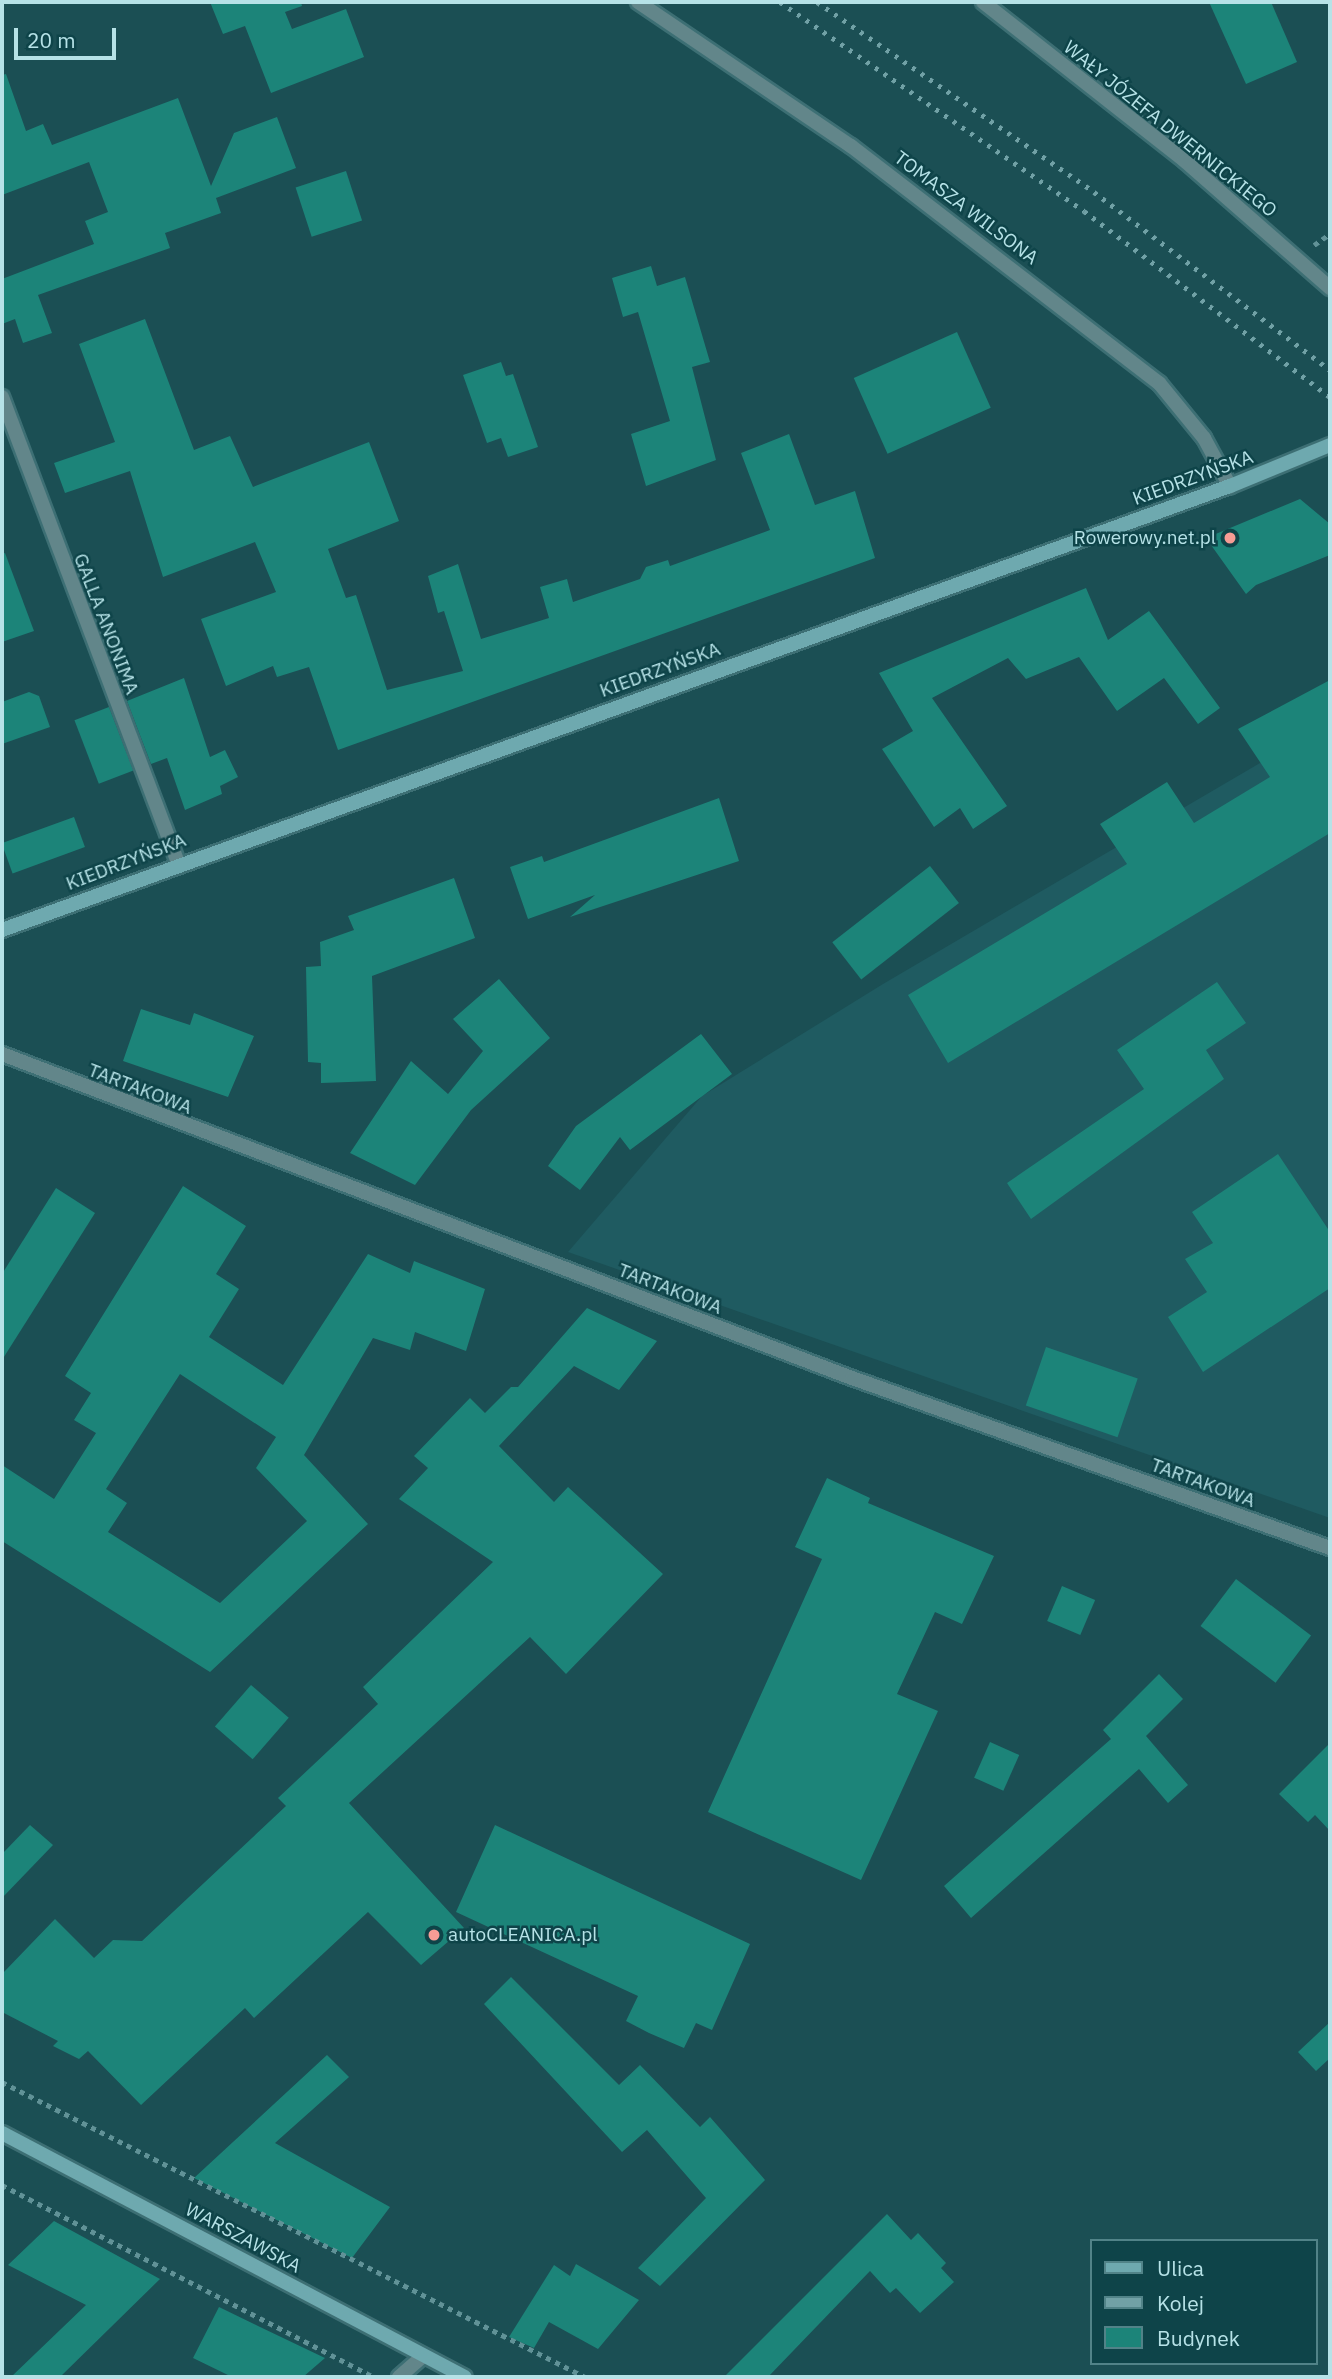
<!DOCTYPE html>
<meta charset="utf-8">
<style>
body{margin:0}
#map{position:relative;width:1332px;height:2379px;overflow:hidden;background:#1b4f54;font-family:"IBM Plex Sans",sans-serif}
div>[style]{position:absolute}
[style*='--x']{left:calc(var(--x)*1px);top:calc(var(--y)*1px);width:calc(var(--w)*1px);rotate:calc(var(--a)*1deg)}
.built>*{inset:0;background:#1f5b61}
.building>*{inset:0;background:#1c8479;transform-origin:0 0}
.path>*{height:4.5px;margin-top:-2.25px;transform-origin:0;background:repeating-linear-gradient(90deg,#619297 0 5px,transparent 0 10px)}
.roads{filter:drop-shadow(2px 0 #3d6f74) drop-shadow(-2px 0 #3d6f74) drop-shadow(0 2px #3d6f74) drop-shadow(0 -2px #3d6f74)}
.street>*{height:14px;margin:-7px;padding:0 7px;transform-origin:7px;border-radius:7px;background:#62868a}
.secondary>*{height:14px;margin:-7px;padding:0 7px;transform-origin:7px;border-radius:7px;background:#6ea9af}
.rail>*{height:5px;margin-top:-2.5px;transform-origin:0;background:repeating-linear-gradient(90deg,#71a1a6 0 3.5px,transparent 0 10.5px)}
.dots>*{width:19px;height:19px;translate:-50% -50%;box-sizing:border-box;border:4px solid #0e4449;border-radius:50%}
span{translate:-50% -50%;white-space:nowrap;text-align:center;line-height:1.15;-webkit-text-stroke:5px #0e4449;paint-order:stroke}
.street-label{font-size:19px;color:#b6e2e7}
.poi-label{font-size:19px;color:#b6e2e7}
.right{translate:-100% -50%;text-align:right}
.left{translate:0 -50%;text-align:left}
.frame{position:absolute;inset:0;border:4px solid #b6e2e7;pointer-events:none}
.legend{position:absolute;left:1090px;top:2239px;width:228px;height:126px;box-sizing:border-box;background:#0e4449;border:2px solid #518388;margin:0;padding:9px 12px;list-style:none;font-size:21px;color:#b6e2e7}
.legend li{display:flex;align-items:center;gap:14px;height:35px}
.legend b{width:35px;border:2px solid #518388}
.scale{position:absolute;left:14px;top:28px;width:102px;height:32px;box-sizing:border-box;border:4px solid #b6e2e7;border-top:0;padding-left:9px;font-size:21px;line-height:24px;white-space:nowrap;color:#b6e2e7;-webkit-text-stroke:5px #0e4449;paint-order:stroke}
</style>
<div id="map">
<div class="built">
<div style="clip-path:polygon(1330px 722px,1330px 1518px,568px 1252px,702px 1096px,883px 984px)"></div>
</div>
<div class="building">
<div style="clip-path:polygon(210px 2px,301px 2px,302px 6px,285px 12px,292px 29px,346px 9px,364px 57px,271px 93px,245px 26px,223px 34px)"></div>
<div style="clip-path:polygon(1209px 2px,1271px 2px,1297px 62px,1246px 84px)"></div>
<div style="clip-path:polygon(6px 74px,26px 131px,43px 124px,52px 145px,178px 98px,211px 186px,234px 133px,277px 117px,296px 168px,216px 198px,221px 213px,165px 233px,170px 248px,38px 295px,52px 333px,23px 343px,15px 319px,2px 324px,2px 279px,94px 244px,85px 221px,108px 212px,89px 162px,2px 195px,2px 75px)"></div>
<div style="left:346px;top:171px;width:52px;height:53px;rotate:72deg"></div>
<div style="clip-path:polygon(651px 266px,657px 286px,685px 277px,710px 362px,692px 367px,716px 460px,646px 486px,631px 434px,670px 421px,638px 312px,623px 317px,612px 278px)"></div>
<div style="clip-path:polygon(145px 319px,194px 450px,230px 436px,253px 487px,369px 442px,399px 521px,328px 549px,346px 598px,356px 595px,387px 690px,463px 671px,444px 611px,438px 613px,428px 576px,458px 564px,481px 639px,549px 618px,540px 587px,567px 579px,573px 602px,640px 579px,646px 567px,668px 560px,670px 566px,770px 530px,741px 453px,789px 434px,815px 505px,855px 491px,875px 558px,338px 750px,309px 667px,277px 677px,273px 666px,226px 686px,201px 619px,276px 592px,255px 542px,163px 577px,130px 471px,65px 493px,54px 463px,115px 442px,79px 344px)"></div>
<div style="left:957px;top:332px;width:83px;height:113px;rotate:66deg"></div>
<div style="clip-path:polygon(501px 362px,506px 376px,513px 374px,538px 447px,508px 457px,501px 438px,487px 443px,463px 375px)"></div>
<div style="clip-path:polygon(1300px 499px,1330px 524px,1330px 555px,1256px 585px,1246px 594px,1206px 538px)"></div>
<div style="clip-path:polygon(5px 553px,34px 631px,2px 642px,2px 554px)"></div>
<div style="clip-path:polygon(1086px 588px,1108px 640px,1149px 611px,1220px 708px,1198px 724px,1164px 678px,1117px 711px,1079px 657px,1026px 679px,1008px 658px,932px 698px,1007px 806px,973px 829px,960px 808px,934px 827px,882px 749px,913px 731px,879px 673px)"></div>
<div style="clip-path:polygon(184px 678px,210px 757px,225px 750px,238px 777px,220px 786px,222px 794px,185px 810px,167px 758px,151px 764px,127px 701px)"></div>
<div style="clip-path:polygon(1330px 680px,1330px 833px,948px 1063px,908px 995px,1127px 864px,1100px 824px,1167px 782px,1194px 823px,1270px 777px,1238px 729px)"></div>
<div style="clip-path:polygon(29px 692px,39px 696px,50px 727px,2px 744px,2px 702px)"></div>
<div style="left:109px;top:707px;width:68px;height:37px;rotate:69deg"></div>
<div style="clip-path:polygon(719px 798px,739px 861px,570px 917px,595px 895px,528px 919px,510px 867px,542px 856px,544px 862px)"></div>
<div style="left:74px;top:817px;width:32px;height:77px;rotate:70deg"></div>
<div style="left:930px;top:866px;width:47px;height:124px;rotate:52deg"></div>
<div style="clip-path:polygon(454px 878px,475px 938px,372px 976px,376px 1081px,321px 1083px,321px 1063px,308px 1062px,306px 967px,321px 966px,320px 942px,354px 930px,348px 916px)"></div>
<div style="clip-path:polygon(499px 979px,550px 1038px,471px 1110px,415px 1185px,350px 1153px,411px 1061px,448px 1094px,483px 1051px,453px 1019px)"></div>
<div style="clip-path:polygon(1217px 982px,1246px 1023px,1206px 1050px,1224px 1079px,1031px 1219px,1007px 1183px,1144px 1089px,1117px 1050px)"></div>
<div style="clip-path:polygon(141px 1009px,190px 1025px,194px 1013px,254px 1036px,228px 1097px,123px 1061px)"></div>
<div style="clip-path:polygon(701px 1034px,732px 1074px,630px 1150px,620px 1137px,580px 1190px,548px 1166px,576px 1126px)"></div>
<div style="clip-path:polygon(1278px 1154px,1330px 1232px,1330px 1288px,1203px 1372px,1168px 1317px,1207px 1292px,1185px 1259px,1213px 1243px,1192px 1212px)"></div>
<div style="clip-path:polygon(evenodd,183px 1186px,246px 1226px,216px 1274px,239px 1289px,209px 1337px,283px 1385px,368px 1254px,410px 1273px,414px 1261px,485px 1289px,466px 1351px,415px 1332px,410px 1350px,373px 1338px,304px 1455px,368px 1524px,210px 1672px,2px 1541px,2px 1465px,54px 1499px,96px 1433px,74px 1420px,91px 1393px,65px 1376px,183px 1186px,180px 1374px,276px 1437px,256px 1468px,307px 1521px,220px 1603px,108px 1532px,127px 1503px,106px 1489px,180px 1374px)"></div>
<div style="clip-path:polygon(56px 1188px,95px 1213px,2px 1360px,2px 1274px)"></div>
<div style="clip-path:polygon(587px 1308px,657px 1341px,619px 1390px,574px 1366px,499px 1446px,554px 1502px,568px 1487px,663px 1574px,566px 1674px,530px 1637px,349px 1803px,464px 1928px,421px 1965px,368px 1912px,254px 2018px,245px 2008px,141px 2105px,88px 2051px,79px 2059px,53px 2046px,58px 2041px,2px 2012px,2px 1974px,55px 1919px,94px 1958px,113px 1940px,142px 1941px,286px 1806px,278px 1798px,378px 1704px,363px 1687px,493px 1562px,399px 1499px,428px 1468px,414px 1456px,470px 1398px,485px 1413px,511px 1387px,518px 1387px)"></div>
<div style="left:1046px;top:1347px;width:97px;height:62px;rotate:19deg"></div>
<div style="clip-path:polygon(827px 1478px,870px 1498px,868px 1503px,994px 1556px,962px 1624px,935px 1612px,897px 1694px,938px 1711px,861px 1880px,708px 1812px,822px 1559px,795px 1547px)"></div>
<div style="left:1236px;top:1579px;width:94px;height:59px;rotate:37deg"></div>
<div style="left:1062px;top:1586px;width:36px;height:38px;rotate:23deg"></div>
<div style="clip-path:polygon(1159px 1674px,1183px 1699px,1146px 1736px,1188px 1785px,1168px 1803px,1139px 1769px,971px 1918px,944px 1886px,1111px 1739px,1103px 1730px)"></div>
<div style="left:251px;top:1685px;width:50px;height:55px;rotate:41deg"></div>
<div style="left:990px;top:1742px;width:32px;height:39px;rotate:24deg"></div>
<div style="clip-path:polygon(1330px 1743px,1330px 1831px,1315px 1815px,1308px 1822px,1279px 1794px)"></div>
<div style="clip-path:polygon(30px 1825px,53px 1845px,2px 1898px,2px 1854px)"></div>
<div style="clip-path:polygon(495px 1825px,750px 1944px,712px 2030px,696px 2023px,684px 2048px,649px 2033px,626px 2021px,638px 1996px,456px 1912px)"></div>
<div style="clip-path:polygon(511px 1977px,619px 2085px,640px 2065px,700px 2127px,710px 2117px,765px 2180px,660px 2286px,638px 2268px,706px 2198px,647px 2130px,622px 2152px,484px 2004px)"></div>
<div style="clip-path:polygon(1330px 2022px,1330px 2058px,1316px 2071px,1298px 2052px)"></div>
<div style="clip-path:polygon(327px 2055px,349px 2077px,275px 2143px,390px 2207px,352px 2258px,194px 2178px)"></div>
<div style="clip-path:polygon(887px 2214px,911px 2240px,918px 2233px,946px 2263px,941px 2268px,954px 2282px,920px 2313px,896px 2288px,890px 2293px,870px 2271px,768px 2377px,724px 2377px)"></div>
<div style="clip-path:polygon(54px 2221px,160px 2279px,60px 2377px,11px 2377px,86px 2305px,8px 2265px)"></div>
<div style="clip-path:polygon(576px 2264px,639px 2300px,598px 2349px,549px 2322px,534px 2348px,509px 2337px,554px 2265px,570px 2276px)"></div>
<div style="clip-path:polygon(219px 2307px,258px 2326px,325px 2358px,303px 2377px,232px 2377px,193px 2358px)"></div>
</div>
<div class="path">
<div style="--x:1314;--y:245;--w:19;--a:-35"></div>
<div style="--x:2;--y:2082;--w:653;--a:26.84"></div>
<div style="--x:2;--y:2185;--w:419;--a:27.3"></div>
</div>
<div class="roads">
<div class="street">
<div style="--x:638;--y:2;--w:257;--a:34.1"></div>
<div style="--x:851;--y:146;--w:389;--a:37.6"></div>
<div style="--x:1159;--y:383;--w:71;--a:50.7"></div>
<div style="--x:1204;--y:438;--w:55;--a:61.6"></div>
<div style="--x:983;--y:2;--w:257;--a:38.2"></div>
<div style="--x:1185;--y:161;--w:193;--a:41.2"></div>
<div style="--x:2;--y:397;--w:498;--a:69.3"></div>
<div style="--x:2;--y:1054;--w:910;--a:20.87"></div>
<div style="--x:852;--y:1378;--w:507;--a:19.58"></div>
<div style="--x:399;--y:2377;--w:30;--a:-41"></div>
</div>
<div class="secondary">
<div style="--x:2;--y:930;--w:1306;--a:-19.88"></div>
<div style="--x:1230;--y:486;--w:108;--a:-22.3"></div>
<div style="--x:2;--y:2133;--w:523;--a:27.79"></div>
</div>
</div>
<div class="rail">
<div style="--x:780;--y:2;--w:369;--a:34.5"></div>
<div style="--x:1084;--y:211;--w:308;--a:37.1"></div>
<div style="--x:817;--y:2;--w:336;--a:34.4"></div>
<div style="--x:1094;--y:192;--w:296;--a:37"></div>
</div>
<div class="dots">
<div style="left:1230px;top:538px;background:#f59c95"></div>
<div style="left:434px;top:1935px;background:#f59c95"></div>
</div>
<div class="street-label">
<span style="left:1170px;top:129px;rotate:39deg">WAŁY JÓZEFA DWERNICKIEGO</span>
<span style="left:966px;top:208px;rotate:37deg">TOMASZA WILSONA</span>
<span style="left:1193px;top:478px;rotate:-20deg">KIEDRZYŃSKA</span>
<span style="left:106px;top:624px;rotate:69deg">GALLA ANONIMA</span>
<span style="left:660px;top:670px;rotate:-20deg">KIEDRZYŃSKA</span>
<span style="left:126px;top:862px;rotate:-21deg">KIEDRZYŃSKA</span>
<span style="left:140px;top:1089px;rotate:21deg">TARTAKOWA</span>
<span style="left:670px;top:1289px;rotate:21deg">TARTAKOWA</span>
<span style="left:1203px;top:1483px;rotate:20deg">TARTAKOWA</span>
<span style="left:243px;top:2238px;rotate:28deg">WARSZAWSKA</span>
</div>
<div class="poi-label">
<span class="right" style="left:1216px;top:538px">Rowerowy.net.pl</span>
<span class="left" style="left:448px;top:1935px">autoCLEANICA.pl</span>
</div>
<div class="frame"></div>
<ul class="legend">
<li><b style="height:9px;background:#6ea9af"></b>Ulica</li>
<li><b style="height:9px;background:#71a1a6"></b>Kolej</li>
<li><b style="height:19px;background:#1c8479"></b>Budynek</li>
</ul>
<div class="scale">20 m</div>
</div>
